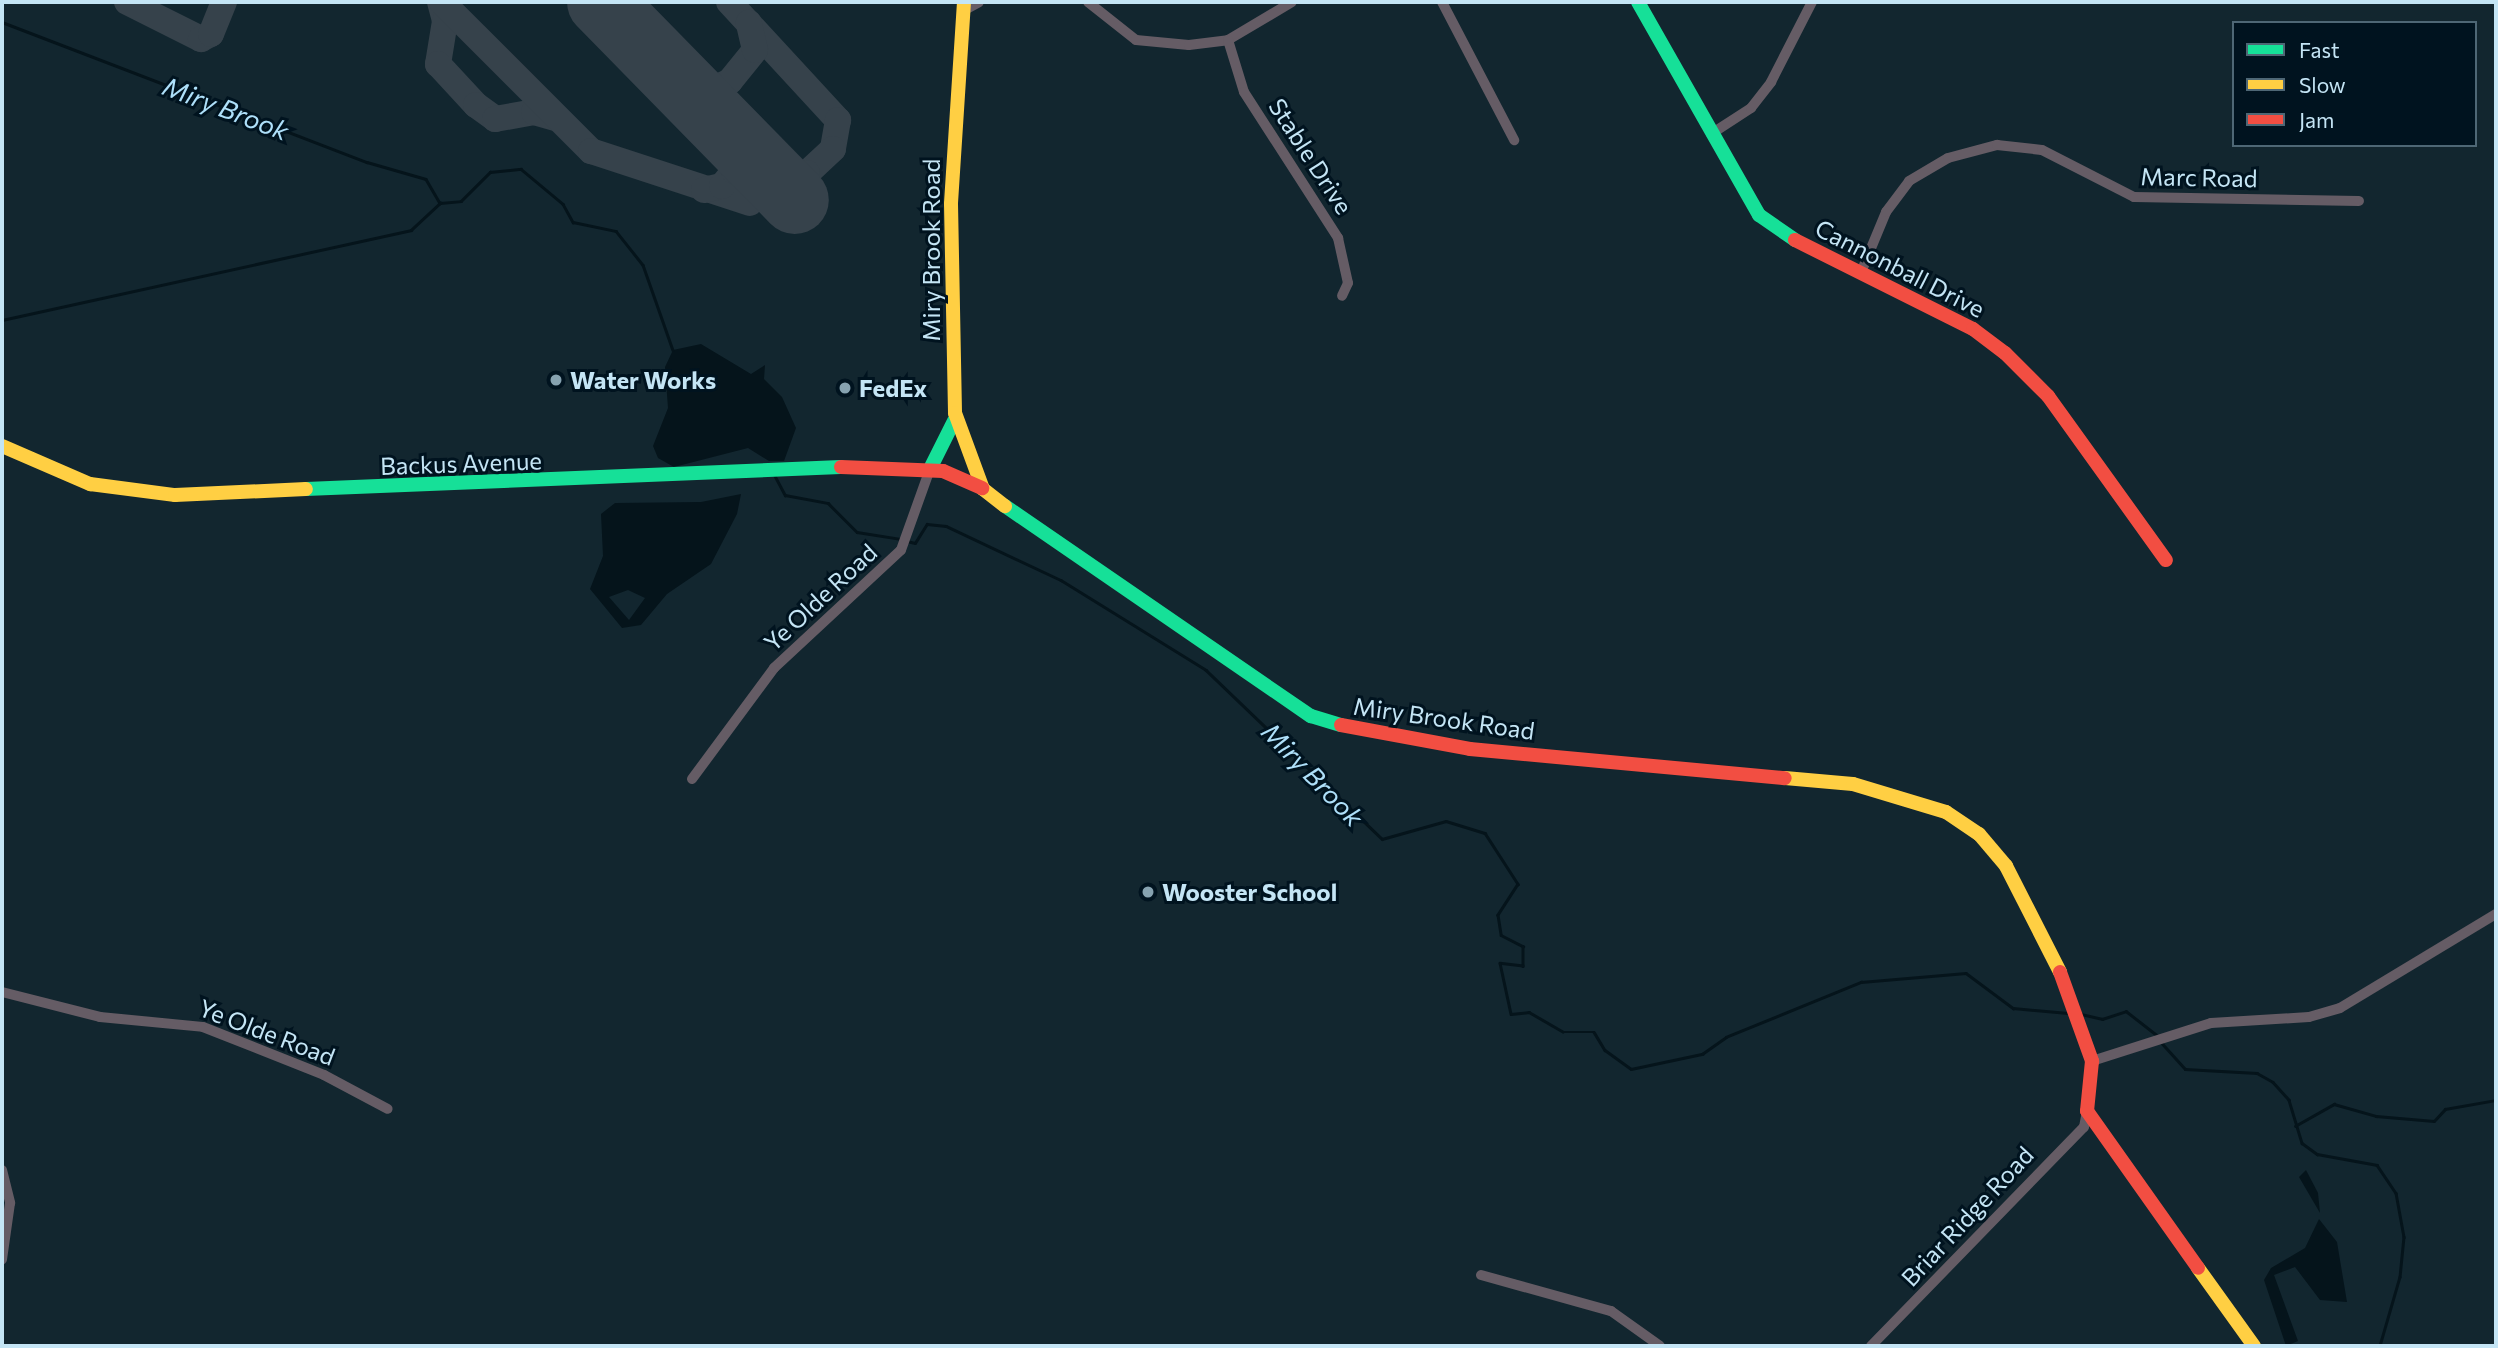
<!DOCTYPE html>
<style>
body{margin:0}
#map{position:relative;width:2498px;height:1348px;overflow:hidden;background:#12262f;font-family:Commissioner,sans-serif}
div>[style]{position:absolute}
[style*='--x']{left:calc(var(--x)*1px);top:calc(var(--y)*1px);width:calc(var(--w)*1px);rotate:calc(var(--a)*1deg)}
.water>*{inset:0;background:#05141b}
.stream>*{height:2.5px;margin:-1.25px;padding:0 1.25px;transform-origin:1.25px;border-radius:1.25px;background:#05141b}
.taxiway>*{height:26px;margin:-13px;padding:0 13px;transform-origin:13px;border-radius:13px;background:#36424b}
.runway>*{height:68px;margin:-34px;padding:0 34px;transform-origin:34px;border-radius:34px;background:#36424b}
.street>*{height:10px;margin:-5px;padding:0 5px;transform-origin:5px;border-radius:5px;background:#655c65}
.fast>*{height:14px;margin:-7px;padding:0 7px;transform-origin:7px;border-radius:7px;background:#16e098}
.slow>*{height:14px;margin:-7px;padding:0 7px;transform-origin:7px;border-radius:7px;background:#ffcf43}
.jam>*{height:14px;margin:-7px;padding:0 7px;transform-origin:7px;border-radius:7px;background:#f24e42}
.dots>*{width:19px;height:19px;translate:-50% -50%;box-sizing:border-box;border:4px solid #00131f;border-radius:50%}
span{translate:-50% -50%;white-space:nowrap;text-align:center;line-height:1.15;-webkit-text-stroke:6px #00131f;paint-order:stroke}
.street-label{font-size:24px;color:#c4e5f5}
.poi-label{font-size:24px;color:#c4e5f5;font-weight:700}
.left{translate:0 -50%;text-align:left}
.water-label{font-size:26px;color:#aee0fa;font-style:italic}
.frame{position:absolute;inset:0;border:4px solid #c4e5f5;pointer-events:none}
.legend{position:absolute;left:2232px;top:21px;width:245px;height:126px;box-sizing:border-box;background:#00131f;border:2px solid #4e6775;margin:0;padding:9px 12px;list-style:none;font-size:21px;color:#c4e5f5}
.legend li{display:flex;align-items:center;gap:14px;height:35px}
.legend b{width:35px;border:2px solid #4e6775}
</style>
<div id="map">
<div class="water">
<div style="clip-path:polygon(701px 344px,751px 374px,765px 365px,764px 379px,782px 397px,796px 428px,784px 461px,769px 461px,748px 448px,674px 467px,658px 458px,653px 446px,668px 408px,665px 367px,673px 350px)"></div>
<div style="clip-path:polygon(evenodd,741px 494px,737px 514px,711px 564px,667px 594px,641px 625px,622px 628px,590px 589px,603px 556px,601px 514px,615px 503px,701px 502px,741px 494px,628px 590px,645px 598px,629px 620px,609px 597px,628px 590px)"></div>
<div style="clip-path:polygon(2306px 1170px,2318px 1193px,2320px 1213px,2299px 1177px)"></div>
<div style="clip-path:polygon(2319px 1219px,2337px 1242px,2347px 1302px,2320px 1300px,2295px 1267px,2274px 1275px,2298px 1341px,2286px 1346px,2264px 1280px,2271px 1268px,2305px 1248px)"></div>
</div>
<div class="stream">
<div style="--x:2;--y:22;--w:391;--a:21"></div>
<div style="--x:367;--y:162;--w:61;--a:16.1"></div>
<div style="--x:426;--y:179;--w:28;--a:60"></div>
<div style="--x:440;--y:203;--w:21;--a:-5"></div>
<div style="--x:461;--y:201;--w:41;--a:-45"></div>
<div style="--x:490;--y:172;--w:31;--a:-6"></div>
<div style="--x:521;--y:169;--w:55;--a:39.8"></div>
<div style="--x:563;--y:204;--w:21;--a:61"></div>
<div style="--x:573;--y:222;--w:44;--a:11.8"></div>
<div style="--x:616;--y:231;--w:43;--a:51.5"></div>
<div style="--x:643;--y:265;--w:90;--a:70.6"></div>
<div style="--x:2;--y:320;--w:419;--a:-12.4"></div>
<div style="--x:411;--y:230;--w:40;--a:-43"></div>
<div style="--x:774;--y:474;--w:24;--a:62"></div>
<div style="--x:785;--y:495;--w:44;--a:10.5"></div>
<div style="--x:828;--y:503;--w:41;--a:45"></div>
<div style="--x:857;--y:532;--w:45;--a:9"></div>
<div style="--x:907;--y:541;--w:8;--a:14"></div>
<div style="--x:915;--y:543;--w:22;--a:-58"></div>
<div style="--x:927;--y:524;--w:19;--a:6"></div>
<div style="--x:946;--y:526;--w:127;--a:25.2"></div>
<div style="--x:1061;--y:580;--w:171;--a:31.8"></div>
<div style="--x:1206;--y:670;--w:244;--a:43.8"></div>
<div style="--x:1382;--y:839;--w:66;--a:-15.7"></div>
<div style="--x:1446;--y:821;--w:41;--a:17.1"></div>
<div style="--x:1485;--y:833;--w:61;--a:57.1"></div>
<div style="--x:1518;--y:884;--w:37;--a:123"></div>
<div style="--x:1498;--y:915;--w:20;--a:81"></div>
<div style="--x:1501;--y:935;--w:25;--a:27"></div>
<div style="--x:1523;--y:946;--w:20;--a:90"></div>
<div style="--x:1523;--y:966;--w:23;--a:-173"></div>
<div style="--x:1500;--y:963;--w:52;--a:77.8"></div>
<div style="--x:1511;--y:1014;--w:18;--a:-6"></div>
<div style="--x:1529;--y:1012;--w:39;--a:30"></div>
<div style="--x:1563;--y:1032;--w:31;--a:0"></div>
<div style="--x:1594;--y:1032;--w:21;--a:59"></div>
<div style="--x:1605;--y:1050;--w:32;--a:36"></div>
<div style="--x:1631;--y:1069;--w:73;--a:-11.9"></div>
<div style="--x:1702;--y:1054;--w:29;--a:-35"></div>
<div style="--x:1726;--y:1037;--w:146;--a:-22.2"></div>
<div style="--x:1861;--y:982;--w:105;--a:-4.9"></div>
<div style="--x:1966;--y:973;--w:59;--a:36.7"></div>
<div style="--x:2013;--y:1008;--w:55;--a:5.2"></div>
<div style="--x:2081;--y:1014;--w:22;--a:13"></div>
<div style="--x:2102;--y:1019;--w:25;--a:-18"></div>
<div style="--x:2126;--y:1011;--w:41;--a:38"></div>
<div style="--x:2161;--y:1042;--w:36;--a:48"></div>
<div style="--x:2185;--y:1069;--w:72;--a:3.2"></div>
<div style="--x:2257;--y:1073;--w:18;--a:29"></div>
<div style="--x:2273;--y:1082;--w:24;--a:48"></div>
<div style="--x:2289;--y:1100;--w:45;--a:73.2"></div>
<div style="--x:2302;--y:1143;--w:19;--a:36"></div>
<div style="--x:2317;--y:1154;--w:61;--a:10.4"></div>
<div style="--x:2377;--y:1165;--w:34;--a:56"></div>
<div style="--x:2396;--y:1193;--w:45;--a:79.7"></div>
<div style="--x:2404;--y:1237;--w:40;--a:95.7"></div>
<div style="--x:2400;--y:1277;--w:72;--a:106.2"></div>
<div style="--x:2295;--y:1126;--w:45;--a:-29.4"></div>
<div style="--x:2334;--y:1104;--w:44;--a:15.9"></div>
<div style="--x:2376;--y:1116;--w:58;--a:4.9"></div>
<div style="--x:2434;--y:1121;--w:16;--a:-47"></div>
<div style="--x:2445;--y:1109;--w:52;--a:-10"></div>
</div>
<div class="taxiway">
<div style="--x:127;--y:2;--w:83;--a:26.6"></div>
<div style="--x:201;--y:39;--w:11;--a:-27"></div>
<div style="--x:211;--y:34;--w:35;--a:-68"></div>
<div style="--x:440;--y:2;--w:20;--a:75"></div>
<div style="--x:445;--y:21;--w:44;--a:99.2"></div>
<div style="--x:438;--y:64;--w:56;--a:47.2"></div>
<div style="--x:476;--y:105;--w:24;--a:36"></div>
<div style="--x:495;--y:119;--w:40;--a:-10"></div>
<div style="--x:534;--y:112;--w:22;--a:16"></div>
<div style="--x:442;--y:2;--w:211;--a:45"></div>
<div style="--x:591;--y:151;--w:167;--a:18.1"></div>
<div style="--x:729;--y:2;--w:161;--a:47.3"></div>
<div style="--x:838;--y:120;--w:29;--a:100"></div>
<div style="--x:833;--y:149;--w:35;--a:137"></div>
<div style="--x:807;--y:173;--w:23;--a:170"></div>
<div style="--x:784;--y:177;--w:19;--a:-162"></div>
<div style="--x:680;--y:82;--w:30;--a:17"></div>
<div style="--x:709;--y:91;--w:23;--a:-25"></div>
<div style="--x:730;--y:81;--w:40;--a:-51"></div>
<div style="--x:755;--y:50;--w:28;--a:-103"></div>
<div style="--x:704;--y:190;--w:18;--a:-13"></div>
<div style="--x:722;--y:186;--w:19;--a:-51"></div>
<div style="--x:734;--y:171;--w:19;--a:-84"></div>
<div style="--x:736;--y:152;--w:24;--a:-114"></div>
</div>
<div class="runway">
<div style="--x:601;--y:2;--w:277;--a:45.6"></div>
</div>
<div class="street">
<div style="--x:1088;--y:2;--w:61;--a:38.4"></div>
<div style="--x:1136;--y:40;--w:53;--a:5.4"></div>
<div style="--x:1189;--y:45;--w:39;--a:-7"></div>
<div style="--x:1228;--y:40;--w:74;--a:-30.7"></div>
<div style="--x:1442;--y:2;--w:156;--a:62.4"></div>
<div style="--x:963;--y:11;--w:18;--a:-29"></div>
<div style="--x:1228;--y:40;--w:54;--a:72.9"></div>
<div style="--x:1244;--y:92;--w:174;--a:57.2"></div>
<div style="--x:1338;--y:238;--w:46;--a:77.5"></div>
<div style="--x:1348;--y:283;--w:14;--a:115"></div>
<div style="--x:1711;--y:134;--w:48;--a:-33"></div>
<div style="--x:1751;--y:108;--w:33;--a:-52"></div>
<div style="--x:1771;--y:82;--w:90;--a:-62.9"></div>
<div style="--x:1862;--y:270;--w:63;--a:-67.5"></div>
<div style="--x:1886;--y:212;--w:39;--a:-53"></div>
<div style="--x:1909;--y:181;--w:45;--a:-30.5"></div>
<div style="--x:1948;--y:158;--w:51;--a:-14.9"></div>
<div style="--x:1997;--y:145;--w:45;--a:6.3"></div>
<div style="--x:2042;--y:150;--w:103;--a:27.1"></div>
<div style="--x:2134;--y:197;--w:225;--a:1"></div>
<div style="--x:692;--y:779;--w:138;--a:-53.5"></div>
<div style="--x:774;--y:668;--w:173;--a:-42.9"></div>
<div style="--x:901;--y:550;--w:86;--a:-70.3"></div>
<div style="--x:2;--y:992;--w:101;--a:14.3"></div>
<div style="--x:100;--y:1017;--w:103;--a:5.5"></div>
<div style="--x:203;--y:1027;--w:130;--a:21.6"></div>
<div style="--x:324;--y:1075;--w:72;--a:28"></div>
<div style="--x:2092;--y:1061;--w:125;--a:-17.7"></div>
<div style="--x:2211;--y:1023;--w:98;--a:-3.5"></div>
<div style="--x:2309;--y:1017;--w:32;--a:-16"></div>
<div style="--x:2340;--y:1008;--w:182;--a:-31.1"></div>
<div style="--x:2;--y:1170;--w:34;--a:76"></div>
<div style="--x:10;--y:1203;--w:57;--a:98.1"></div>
<div style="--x:1481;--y:1275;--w:135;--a:15.5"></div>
<div style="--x:1611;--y:1311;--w:60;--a:35.5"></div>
<div style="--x:1871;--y:1346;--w:305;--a:-45.8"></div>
<div style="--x:2084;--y:1127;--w:16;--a:-79"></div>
</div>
<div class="fast">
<div style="--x:1638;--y:2;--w:245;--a:60.4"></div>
<div style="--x:1759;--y:215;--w:44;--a:34.8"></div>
<div style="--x:930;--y:469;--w:54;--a:-63.4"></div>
<div style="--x:306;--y:489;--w:535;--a:-2.35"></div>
<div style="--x:1005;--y:506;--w:371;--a:34.5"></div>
<div style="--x:1311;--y:716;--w:31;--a:17"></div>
</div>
<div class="slow">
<div style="--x:964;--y:2;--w:202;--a:93.7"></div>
<div style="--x:951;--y:204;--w:209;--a:88.9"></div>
<div style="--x:955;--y:413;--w:81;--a:69.8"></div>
<div style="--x:983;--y:489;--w:28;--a:38"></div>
<div style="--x:2;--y:446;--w:96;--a:23.4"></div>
<div style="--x:90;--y:484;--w:86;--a:7.4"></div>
<div style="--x:175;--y:495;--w:131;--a:-2.6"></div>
<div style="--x:1785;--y:778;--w:68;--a:5"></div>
<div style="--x:1853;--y:784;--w:97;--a:16.8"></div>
<div style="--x:1946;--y:812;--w:40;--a:34"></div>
<div style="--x:1979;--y:834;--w:42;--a:49.8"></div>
<div style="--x:2006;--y:866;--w:119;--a:63"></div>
<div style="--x:2198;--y:1268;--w:96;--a:54.3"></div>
</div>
<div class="jam">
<div style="--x:1795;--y:240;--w:199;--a:26.6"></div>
<div style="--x:1973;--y:329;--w:40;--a:37"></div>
<div style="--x:2005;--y:353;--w:61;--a:45"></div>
<div style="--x:2048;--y:396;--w:202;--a:54.3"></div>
<div style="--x:841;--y:467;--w:102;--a:2.2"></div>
<div style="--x:943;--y:471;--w:43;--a:23.6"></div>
<div style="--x:1341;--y:725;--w:131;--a:10.5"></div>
<div style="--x:1470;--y:749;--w:316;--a:5.3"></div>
<div style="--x:2060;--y:972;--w:95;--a:70.2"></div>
<div style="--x:2092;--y:1061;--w:50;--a:95.7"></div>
<div style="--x:2087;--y:1111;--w:192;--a:54.7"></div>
</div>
<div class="dots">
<div style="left:556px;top:380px;background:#86a2b0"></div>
<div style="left:845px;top:388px;background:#86a2b0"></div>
<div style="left:1148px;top:892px;background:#86a2b0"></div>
</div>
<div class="street-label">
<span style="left:1311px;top:156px;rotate:57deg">Stable Drive</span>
<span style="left:2199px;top:177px;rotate:1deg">Marc Road</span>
<span style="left:931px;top:250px;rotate:-90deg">Miry Brook Road</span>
<span style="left:1900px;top:268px;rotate:27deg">Cannonball Drive</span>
<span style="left:461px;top:463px;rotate:-2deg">Backus Avenue</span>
<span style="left:820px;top:597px;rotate:-43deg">Ye Olde Road</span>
<span style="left:1444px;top:718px;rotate:8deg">Miry Brook Road</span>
<span style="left:267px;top:1032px;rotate:21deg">Ye Olde Road</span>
<span style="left:1967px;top:1216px;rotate:-47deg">Briar Ridge Road</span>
</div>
<div class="poi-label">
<span class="left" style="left:570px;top:380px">Water Works</span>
<span class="left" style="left:859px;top:388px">FedEx</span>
<span class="left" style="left:1162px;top:892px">Wooster School</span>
</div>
<div class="water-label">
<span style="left:226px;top:108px;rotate:21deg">Miry Brook</span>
<span style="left:1313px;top:774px;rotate:46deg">Miry Brook</span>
</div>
<div class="frame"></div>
<ul class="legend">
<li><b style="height:9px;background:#16e098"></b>Fast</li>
<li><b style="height:9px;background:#ffcf43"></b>Slow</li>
<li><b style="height:9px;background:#f24e42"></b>Jam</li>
</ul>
</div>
